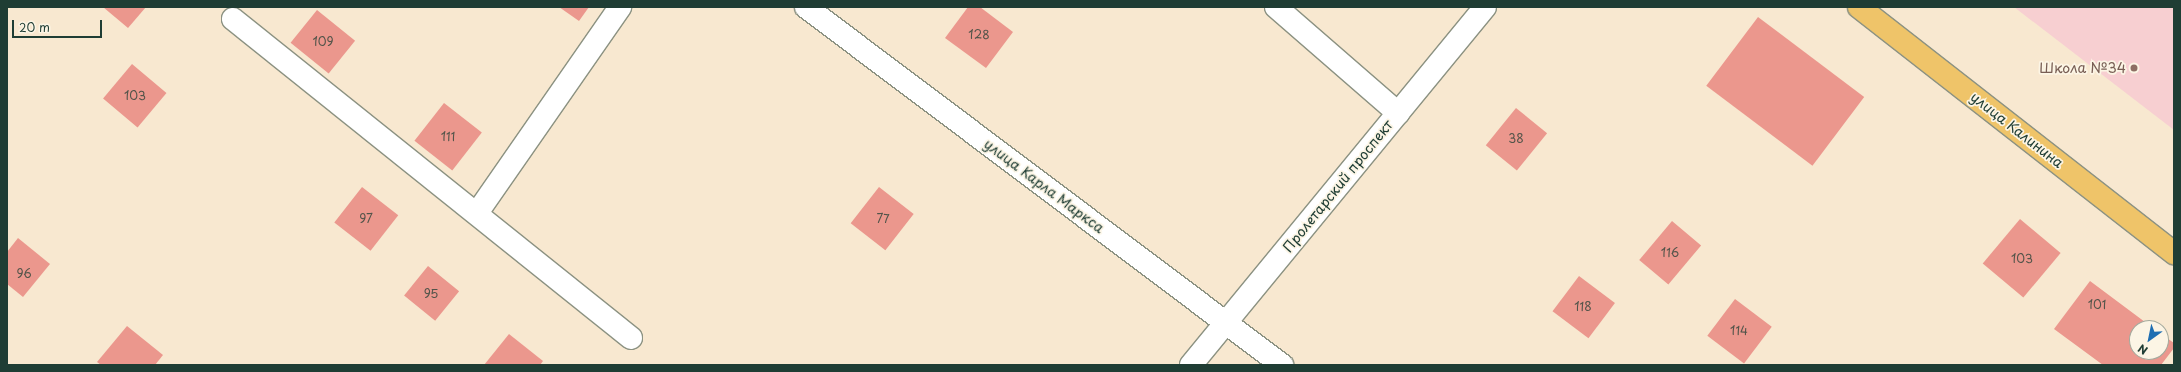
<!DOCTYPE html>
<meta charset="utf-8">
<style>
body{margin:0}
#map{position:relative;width:2181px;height:372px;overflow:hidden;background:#f8e8d0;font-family:"Playpen Sans",sans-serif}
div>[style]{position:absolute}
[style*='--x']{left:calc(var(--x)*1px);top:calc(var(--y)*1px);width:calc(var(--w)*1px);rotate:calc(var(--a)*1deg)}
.built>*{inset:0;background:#f7cfd1}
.building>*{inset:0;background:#eb978d;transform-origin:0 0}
.roads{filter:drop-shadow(1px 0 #8c9282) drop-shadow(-1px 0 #8c9282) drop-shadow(0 1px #8c9282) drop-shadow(0 -1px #8c9282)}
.minor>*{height:22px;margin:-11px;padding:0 11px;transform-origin:11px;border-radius:11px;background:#fff}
.major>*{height:22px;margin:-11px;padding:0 11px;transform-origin:11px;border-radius:11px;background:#efc469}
.dots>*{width:11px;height:11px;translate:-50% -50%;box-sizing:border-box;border:2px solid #fcf5e5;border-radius:50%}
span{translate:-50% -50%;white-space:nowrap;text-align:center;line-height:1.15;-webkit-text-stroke:3.5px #fcf5e5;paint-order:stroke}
.number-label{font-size:12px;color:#52544a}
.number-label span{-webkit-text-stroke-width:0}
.education-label{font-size:14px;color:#785e54}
.right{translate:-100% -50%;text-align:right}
.street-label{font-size:14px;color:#1f3d34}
.frame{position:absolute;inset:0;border:8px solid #1f3d34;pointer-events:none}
.north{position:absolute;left:2129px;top:320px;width:40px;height:40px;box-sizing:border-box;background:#fcf5e5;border:1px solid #a4ab9e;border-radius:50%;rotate:213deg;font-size:11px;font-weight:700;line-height:16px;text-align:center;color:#1f3d34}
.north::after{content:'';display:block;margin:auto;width:14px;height:18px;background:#1f6fb2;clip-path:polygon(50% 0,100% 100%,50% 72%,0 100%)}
.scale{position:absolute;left:12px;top:20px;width:90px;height:18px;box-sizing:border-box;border:2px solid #1f3d34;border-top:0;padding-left:5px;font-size:12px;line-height:14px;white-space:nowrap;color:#1f3d34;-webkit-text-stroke:3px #fcf5e5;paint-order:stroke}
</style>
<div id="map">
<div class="built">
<div style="clip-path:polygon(2014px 7px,2174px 7px,2174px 130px)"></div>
</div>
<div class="building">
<div style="clip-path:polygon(103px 7px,146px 7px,128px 28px)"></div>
<div style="clip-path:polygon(559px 7px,589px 7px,579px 21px)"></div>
<div style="clip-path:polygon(968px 7px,980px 7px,1013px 32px,986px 68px,945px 38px)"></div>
<div style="left:317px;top:10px;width:49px;height:42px;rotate:39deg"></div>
<div style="left:1758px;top:17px;width:133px;height:86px;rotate:37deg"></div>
<div style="left:132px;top:64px;width:45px;height:45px;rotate:40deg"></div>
<div style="left:444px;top:103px;width:48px;height:48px;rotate:38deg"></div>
<div style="left:1516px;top:108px;width:40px;height:48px;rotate:39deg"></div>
<div style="left:362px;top:187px;width:46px;height:45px;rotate:38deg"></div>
<div style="left:879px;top:187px;width:44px;height:46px;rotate:38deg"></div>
<div style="left:2020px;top:219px;width:53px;height:58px;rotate:40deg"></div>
<div style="left:1672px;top:221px;width:38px;height:51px;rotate:40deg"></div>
<div style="clip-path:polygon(18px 238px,50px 264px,23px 297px,7px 284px,7px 252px)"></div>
<div style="left:428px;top:266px;width:40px;height:38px;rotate:39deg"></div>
<div style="left:1579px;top:276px;width:45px;height:44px;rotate:37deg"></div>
<div style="clip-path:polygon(2090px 281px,2153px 328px,2137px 328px,2137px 352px,2161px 352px,2161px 334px,2174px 343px,2174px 348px,2161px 365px,2103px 365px,2054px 329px)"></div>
<div style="left:1735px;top:299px;width:46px;height:46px;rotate:37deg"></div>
<div style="clip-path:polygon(127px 326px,163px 355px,155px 365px,101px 365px,97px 362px)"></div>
<div style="clip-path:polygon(509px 334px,543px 361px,540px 365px,484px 365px)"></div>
</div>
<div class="roads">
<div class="minor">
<div style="--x:806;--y:7;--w:596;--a:36.95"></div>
<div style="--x:1276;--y:7;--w:162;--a:41"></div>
<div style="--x:233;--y:19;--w:510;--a:38.71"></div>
<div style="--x:477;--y:213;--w:251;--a:-55.2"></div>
<div style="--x:1191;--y:365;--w:463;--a:-50.6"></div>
</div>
<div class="major">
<div style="--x:1859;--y:7;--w:400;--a:38"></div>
</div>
</div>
<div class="dots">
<div style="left:2134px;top:68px;background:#8d6e63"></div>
</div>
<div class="number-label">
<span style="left:979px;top:35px">128</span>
<span style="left:323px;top:42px">109</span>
<span style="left:135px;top:96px">103</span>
<span style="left:448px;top:137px">111</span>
<span style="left:1516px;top:139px">38</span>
<span style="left:366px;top:219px">97</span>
<span style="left:883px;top:219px">77</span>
<span style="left:1670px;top:253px">116</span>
<span style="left:2022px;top:259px">103</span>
<span style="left:24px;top:274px">96</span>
<span style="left:431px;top:294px">95</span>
<span style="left:2097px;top:305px">101</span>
<span style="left:1583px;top:307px">118</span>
<span style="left:1739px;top:331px">114</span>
</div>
<div class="education-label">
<span class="right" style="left:2126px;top:68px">Школа №34</span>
</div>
<div class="street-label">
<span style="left:2017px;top:130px;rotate:38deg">улица Калинина</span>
<span style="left:1044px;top:186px;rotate:37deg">улица Карла Маркса</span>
<span style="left:1338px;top:186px;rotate:-51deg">Пролетарский проспект</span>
</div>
<div class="frame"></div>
<div class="north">N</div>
<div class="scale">20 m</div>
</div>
